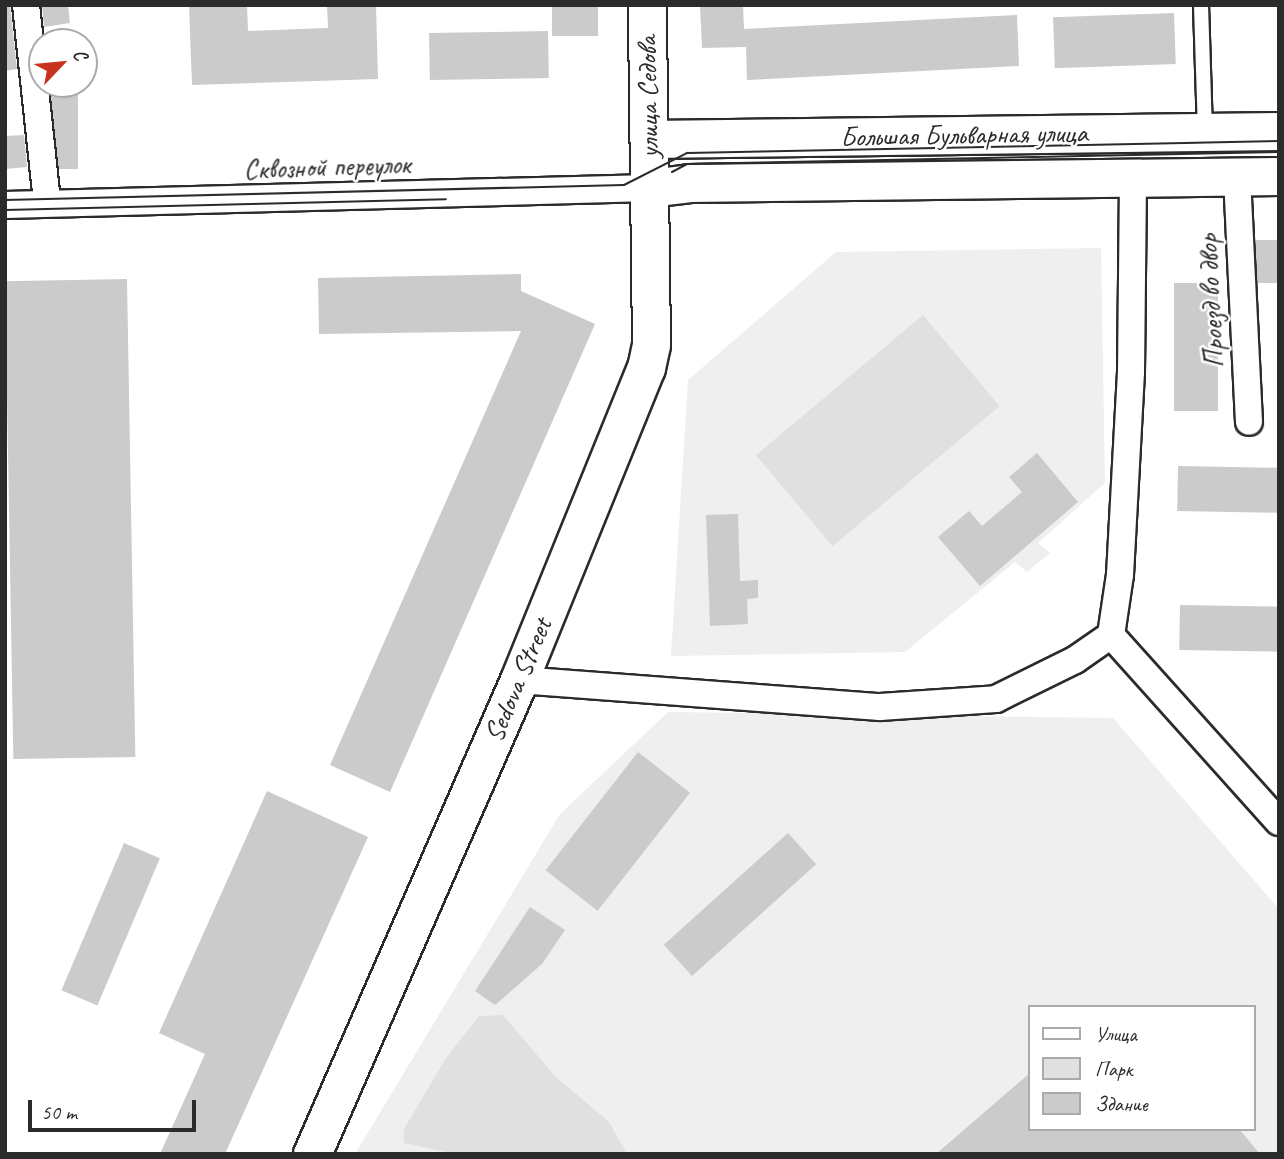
<!DOCTYPE html>
<meta charset="utf-8">
<style>
body{margin:0}
#map{position:relative;width:1284px;height:1159px;overflow:hidden;background:#fff;font-family:Caveat,sans-serif}
div>[style]{position:absolute}
[style*='--x']{left:calc(var(--x)*1px);top:calc(var(--y)*1px);width:calc(var(--w)*1px);rotate:calc(var(--a)*1deg)}
.built>*{inset:0;background:#efefef}
.green>*{inset:0;background:#e0e0e0;transform-origin:0 0}
.building>*{inset:0;background:#cbcbcb;transform-origin:0 0}
.roads{filter:drop-shadow(2px 0 #2b2b2b) drop-shadow(-2px 0 #2b2b2b) drop-shadow(0 2px #2b2b2b) drop-shadow(0 -2px #2b2b2b)}
.service>*{height:14px;margin:-7px;padding:0 7px;transform-origin:7px;border-radius:7px;background:#fff}
.minor>*{height:26px;margin:-13px;padding:0 13px;transform-origin:13px;border-radius:13px;background:#fff}
.secondary>*{height:37px;margin:-18.5px;padding:0 18.5px;transform-origin:18.5px;border-radius:18.5px;background:#fff}
.tram>*{height:2px;margin:-1px;padding:0 1px;transform-origin:1px;border-radius:1px;background:#2b2b2b}
span{translate:-50% -50%;white-space:nowrap;text-align:center;line-height:1.15;-webkit-text-stroke:5px #fff;paint-order:stroke}
.street-label{font-size:28px;color:#2b2b2b}
.frame{position:absolute;inset:0;border:7px solid #2b2b2b;pointer-events:none}
.legend{position:absolute;left:1028px;top:1005px;width:228px;height:126px;box-sizing:border-box;background:#fff;border:2px solid #aaa;margin:0;padding:9px 12px;list-style:none;font-size:21px;color:#2b2b2b}
.legend li{display:flex;align-items:center;gap:14px;height:35px}
.legend b{width:35px;border:2px solid #aaa}
.north{position:absolute;left:28px;top:28px;width:70px;height:70px;box-sizing:border-box;background:#fff;border:2px solid #aaa;border-radius:50%;rotate:64deg;font-size:19px;font-weight:700;line-height:28px;text-align:center;color:#2b2b2b}
.north::after{content:'';display:block;margin:auto;width:24px;height:32px;background:#c8321e;clip-path:polygon(50% 0,100% 100%,50% 72%,0 100%)}
.scale{position:absolute;left:28px;top:1100px;width:168px;height:32px;box-sizing:border-box;border:4px solid #2b2b2b;border-top:0;padding-left:9px;font-size:21px;line-height:24px;white-space:nowrap;color:#2b2b2b;-webkit-text-stroke:5px #fff;paint-order:stroke}
</style>
<div id="map">
<div class="built">
<div style="clip-path:polygon(1101px 248px,1105px 483px,1038px 543px,1050px 553px,1027px 572px,1015px 562px,905px 652px,671px 656px,688px 380px,836px 252px)"></div>
<div style="clip-path:polygon(evenodd,668px 712px,1113px 718px,1279px 909px,1279px 1154px,355px 1154px,560px 814px,668px 712px,1030px 1007px,1254px 1007px,1254px 1129px,1030px 1129px,1030px 1007px)"></div>
</div>
<div class="green">
<div style="left:923px;top:315px;width:119px;height:218px;rotate:50deg"></div>
<div style="clip-path:polygon(503px 1015px,555px 1076px,609px 1122px,627px 1154px,456px 1154px,404px 1143px,404px 1129px,446px 1058px,479px 1016px)"></div>
</div>
<div class="building">
<div style="clip-path:polygon(5px 5px,10px 5px,17px 69px,5px 71px)"></div>
<div style="clip-path:polygon(42px 5px,68px 5px,70px 23px,44px 27px)"></div>
<div style="clip-path:polygon(189px 5px,247px 5px,248px 31px,328px 28px,327px 5px,376px 5px,378px 79px,192px 85px)"></div>
<div style="left:552px;top:5px;width:46px;height:31px"></div>
<div style="clip-path:polygon(700px 5px,743px 5px,744px 29px,1017px 15px,1019px 66px,747px 80px,746px 47px,702px 48px)"></div>
<div style="left:1174px;top:13px;width:51px;height:121px;rotate:88deg"></div>
<div style="left:548px;top:31px;width:47px;height:119px;rotate:89deg"></div>
<div style="left:50px;top:84px;width:28px;height:85px"></div>
<div style="clip-path:polygon(24px 135px,27px 167px,5px 169px,5px 136px)"></div>
<div style="left:1256px;top:240px;width:23px;height:43px"></div>
<div style="clip-path:polygon(521px 274px,521px 291px,595px 324px,390px 792px,330px 765px,521px 331px,319px 334px,318px 278px)"></div>
<div style="left:127px;top:279px;width:478px;height:122px;rotate:89deg"></div>
<div style="left:1174px;top:283px;width:44px;height:128px"></div>
<div style="clip-path:polygon(1037px 453px,1078px 502px,980px 586px,938px 537px,969px 511px,982px 526px,1022px 492px,1009px 477px)"></div>
<div style="left:1178px;top:466px;width:101px;height:45px;rotate:1deg"></div>
<div style="clip-path:polygon(738px 514px,740px 581px,758px 580px,758px 598px,747px 599px,748px 624px,710px 626px,706px 515px)"></div>
<div style="left:1180px;top:605px;width:99px;height:45px;rotate:1deg"></div>
<div style="left:638px;top:752px;width:66px;height:150px;rotate:38deg"></div>
<div style="clip-path:polygon(267px 791px,368px 837px,225px 1154px,160px 1154px,205px 1054px,159px 1033px)"></div>
<div style="left:788px;top:833px;width:42px;height:167px;rotate:48deg"></div>
<div style="left:124px;top:843px;width:39px;height:160px;rotate:23deg"></div>
<div style="clip-path:polygon(530px 907px,565px 930px,542px 964px,495px 1005px,475px 991px)"></div>
<div style="clip-path:polygon(1030px 1073px,1030px 1129px,1239px 1129px,1260px 1154px,936px 1154px)"></div>
</div>
<div class="roads">
<div class="service">
<div style="--x:1201;--y:5;--w:125;--a:88.2"></div>
</div>
<div class="minor">
<div style="--x:26;--y:5;--w:199;--a:83.9"></div>
<div style="--x:1237;--y:177;--w:245;--a:87.2"></div>
<div style="--x:5;--y:205;--w:645;--a:-1.51"></div>
<div style="--x:1111;--y:635;--w:251;--a:48.1"></div>
<div style="--x:519;--y:680;--w:362;--a:4.3"></div>
<div style="--x:880;--y:707;--w:116;--a:-3.9"></div>
<div style="--x:996;--y:699;--w:88;--a:-26.3"></div>
<div style="--x:1075;--y:660;--w:44;--a:-34.8"></div>
<div style="--x:1111;--y:635;--w:61;--a:-81.5"></div>
<div style="--x:1120;--y:575;--w:203;--a:-86.9"></div>
<div style="--x:1131;--y:372;--w:194;--a:-89.4"></div>
</div>
<div class="secondary">
<div style="--x:649;--y:139;--w:630;--a:-0.73"></div>
<div style="--x:650;--y:188;--w:38;--a:-7"></div>
<div style="--x:688;--y:183;--w:591;--a:-0.68"></div>
<div style="--x:312;--y:1154;--w:517;--a:-66.41"></div>
<div style="--x:519;--y:680;--w:337;--a:-67.9"></div>
<div style="--x:646;--y:368;--w:24;--a:-78"></div>
<div style="--x:651;--y:345;--w:340;--a:-90.7"></div>
</div>
</div>
<div class="tram">
<div style="--x:672;--y:172;--w:17;--a:-28"></div>
<div style="--x:687;--y:164;--w:592;--a:-1.16"></div>
<div style="--x:5;--y:200;--w:619;--a:-1.39"></div>
<div style="--x:624;--y:185;--w:71;--a:-26.9"></div>
<div style="--x:687;--y:153;--w:592;--a:-1.16"></div>
<div style="--x:5;--y:210;--w:441;--a:-1.4"></div>
</div>
<div class="street-label">
<span style="left:648px;top:97px;rotate:-91deg">улица Седова</span>
<span style="left:964px;top:135px;rotate:-1deg">Большая Бульварная улица</span>
<span style="left:327px;top:167px;rotate:-2deg">Сквозной переулок</span>
<span style="left:1211px;top:301px;rotate:-93deg">Проезд во двор</span>
<span style="left:518px;top:680px;rotate:-67deg">Sedova Street</span>
</div>
<div class="frame"></div>
<ul class="legend">
<li><b style="height:9px;background:#fff"></b>Улица</li>
<li><b style="height:19px;background:#e0e0e0"></b>Парк</li>
<li><b style="height:19px;background:#cbcbcb"></b>Здание</li>
</ul>
<div class="north">С</div>
<div class="scale">50 m</div>
</div>
